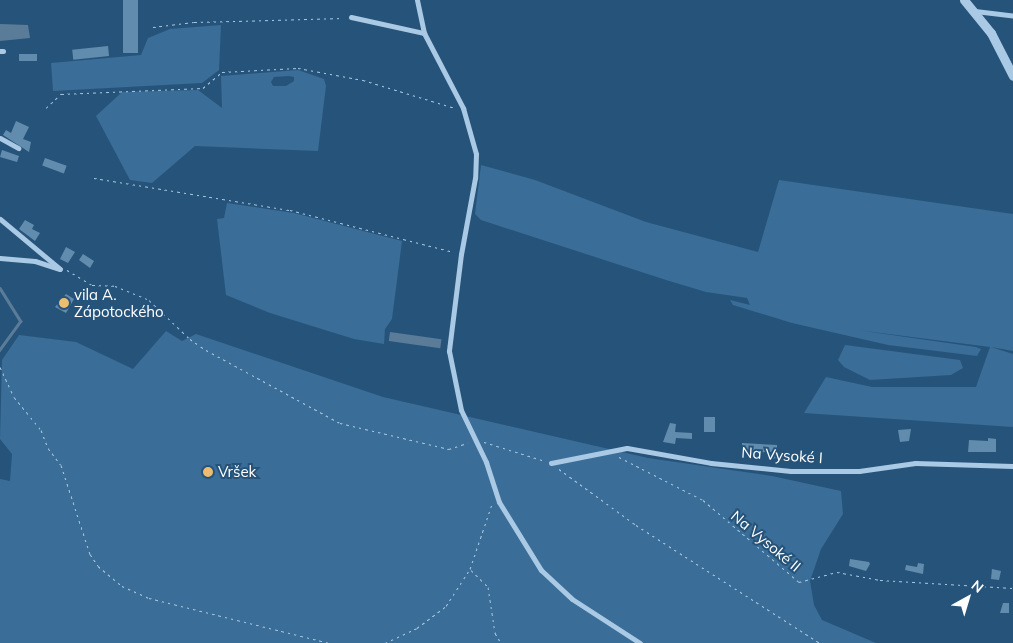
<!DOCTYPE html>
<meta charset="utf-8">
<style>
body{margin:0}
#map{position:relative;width:1013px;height:643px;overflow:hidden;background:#26537a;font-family:Mulish,sans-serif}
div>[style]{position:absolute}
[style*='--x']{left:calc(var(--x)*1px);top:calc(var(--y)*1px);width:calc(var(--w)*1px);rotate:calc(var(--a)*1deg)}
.green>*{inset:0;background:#3a6d97}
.water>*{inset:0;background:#5b7c98;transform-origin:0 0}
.stream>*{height:2.5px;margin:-1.25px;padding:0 1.25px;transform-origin:1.25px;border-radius:1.25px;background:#5b7c98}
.building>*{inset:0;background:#628cae;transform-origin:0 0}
.path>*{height:1px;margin-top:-0.5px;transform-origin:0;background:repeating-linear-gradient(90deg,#a9c9e4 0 2.5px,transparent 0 6.5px)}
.minor>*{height:5px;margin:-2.5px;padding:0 2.5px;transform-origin:2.5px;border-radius:2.5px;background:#a9c9e4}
.tertiary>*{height:9px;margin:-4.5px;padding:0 4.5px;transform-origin:4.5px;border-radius:4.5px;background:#a9c9e4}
.dots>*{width:14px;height:14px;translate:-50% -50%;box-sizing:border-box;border:2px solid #26537a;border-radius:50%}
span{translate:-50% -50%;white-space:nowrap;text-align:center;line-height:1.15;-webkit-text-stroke:4px #26537a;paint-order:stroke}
.poi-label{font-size:15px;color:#fff}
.left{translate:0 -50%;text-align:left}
.street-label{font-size:15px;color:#fff}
.north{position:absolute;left:943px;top:573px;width:50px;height:50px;-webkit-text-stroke:4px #26537a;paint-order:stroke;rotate:39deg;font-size:14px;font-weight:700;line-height:20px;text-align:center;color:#fff}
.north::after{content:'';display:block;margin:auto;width:18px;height:22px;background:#fff;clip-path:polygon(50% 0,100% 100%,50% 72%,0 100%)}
</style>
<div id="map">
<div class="green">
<div style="clip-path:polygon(221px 25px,219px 70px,202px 83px,53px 91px,51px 63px,141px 55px,148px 38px,170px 29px)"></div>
<div style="clip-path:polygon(evenodd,298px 70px,324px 79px,326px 86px,318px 151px,195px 146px,152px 183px,130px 180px,96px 116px,122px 92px,198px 90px,222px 108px,221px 76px,298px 70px,289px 76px,294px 77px,294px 81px,286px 86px,273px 86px,271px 82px,274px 77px,289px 76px)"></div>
<div style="clip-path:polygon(481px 165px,535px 180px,646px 222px,758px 252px,779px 180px,1013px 214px,1013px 351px,991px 347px,1013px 354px,1013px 427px,804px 413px,826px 377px,872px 387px,976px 387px,990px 347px,857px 330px,976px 347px,981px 349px,977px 356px,888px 345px,792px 323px,733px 305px,730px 300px,750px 305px,747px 298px,706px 292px,666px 280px,481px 220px,475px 214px)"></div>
<div style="clip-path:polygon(227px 203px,294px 213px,402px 241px,392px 319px,385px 329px,384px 344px,354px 339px,270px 313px,226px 295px,217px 219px,224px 218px)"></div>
<div style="clip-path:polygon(166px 331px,182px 341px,196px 334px,383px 397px,648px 458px,772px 476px,841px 491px,843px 514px,821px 549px,810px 581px,814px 605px,822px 620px,876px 643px,0 643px,0 479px,10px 481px,12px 454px,0 439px,2px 360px,19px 335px,76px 342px,133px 369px)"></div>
<div style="clip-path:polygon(845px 345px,960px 360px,963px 368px,951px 375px,870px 380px,844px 367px,838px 360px)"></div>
</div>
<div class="water">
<div style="clip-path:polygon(0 24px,28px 25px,30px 38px,0 41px)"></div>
<div style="left:390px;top:332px;width:52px;height:9px;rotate:8deg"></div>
</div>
<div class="stream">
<div style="--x:0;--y:288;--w:39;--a:58"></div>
<div style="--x:21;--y:321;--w:36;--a:126"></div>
</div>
<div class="building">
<div style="left:123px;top:0;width:15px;height:53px"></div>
<div style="left:108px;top:46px;width:10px;height:36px;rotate:84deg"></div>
<div style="left:37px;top:54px;width:7px;height:18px;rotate:90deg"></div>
<div style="clip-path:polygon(16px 121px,29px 127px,23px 139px,31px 142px,29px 152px,3px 135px,6px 130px,11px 133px)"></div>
<div style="clip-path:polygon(2px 150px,19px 156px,17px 162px,0 157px)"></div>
<div style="left:45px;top:158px;width:23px;height:8px;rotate:20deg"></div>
<div style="clip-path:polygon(25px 220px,34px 225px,32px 229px,40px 233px,35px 241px,19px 229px)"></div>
<div style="clip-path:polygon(66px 247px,75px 252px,68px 263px,60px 259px)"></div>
<div style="clip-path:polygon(83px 254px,94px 261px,90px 268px,79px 260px)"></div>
<div style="clip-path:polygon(66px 294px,74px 299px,66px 313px,55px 307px)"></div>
<div style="left:704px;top:417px;width:11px;height:15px"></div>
<div style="clip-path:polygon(670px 423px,676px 424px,675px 432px,692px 433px,692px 439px,676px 438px,675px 444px,663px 442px)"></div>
<div style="clip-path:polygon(911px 429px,909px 441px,900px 442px,898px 430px)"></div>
<div style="clip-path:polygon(988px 438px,996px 439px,996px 452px,968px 452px,969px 440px,988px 441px)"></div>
<div style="clip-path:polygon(742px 443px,777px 445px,777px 458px,771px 459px,771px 452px,742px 453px)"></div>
<div style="clip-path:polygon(850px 559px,869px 562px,870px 564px,866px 571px,849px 566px)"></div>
<div style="clip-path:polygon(918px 563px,924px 564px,923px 574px,905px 570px,906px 565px,917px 567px)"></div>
<div style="clip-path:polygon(992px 569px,1001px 571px,999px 580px,991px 579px)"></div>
<div style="clip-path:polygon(1003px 603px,1009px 603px,1009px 613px,1000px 613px)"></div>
</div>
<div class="path">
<div style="--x:153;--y:27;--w:41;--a:-7"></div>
<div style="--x:194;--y:22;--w:149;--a:-1.5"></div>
<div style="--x:46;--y:108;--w:21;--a:-43"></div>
<div style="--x:61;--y:94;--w:142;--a:-2.4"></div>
<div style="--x:203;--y:88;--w:25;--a:-40"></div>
<div style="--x:222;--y:72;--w:76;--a:-3"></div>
<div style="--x:298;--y:68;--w:66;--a:10.5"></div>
<div style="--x:363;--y:80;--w:96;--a:16.9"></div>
<div style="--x:94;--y:178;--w:199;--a:9.3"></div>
<div style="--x:290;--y:210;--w:168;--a:14.4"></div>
<div style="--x:67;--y:270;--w:29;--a:31"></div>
<div style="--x:92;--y:285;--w:23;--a:2"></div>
<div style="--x:115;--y:286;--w:37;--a:22"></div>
<div style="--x:149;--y:300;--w:57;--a:43.6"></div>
<div style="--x:190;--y:339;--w:19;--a:35"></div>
<div style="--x:206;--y:350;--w:153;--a:28.6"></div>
<div style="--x:340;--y:423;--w:112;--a:13.4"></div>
<div style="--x:449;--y:449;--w:20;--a:-18"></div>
<div style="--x:0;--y:367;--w:33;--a:65"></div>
<div style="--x:14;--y:397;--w:43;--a:50.7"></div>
<div style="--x:41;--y:430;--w:19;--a:69"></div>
<div style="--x:48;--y:448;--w:21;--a:53"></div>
<div style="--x:61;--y:465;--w:94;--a:72"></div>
<div style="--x:90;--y:554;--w:14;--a:56"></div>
<div style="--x:98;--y:566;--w:31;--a:40"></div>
<div style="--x:122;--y:586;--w:30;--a:24"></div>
<div style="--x:149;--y:598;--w:186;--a:14"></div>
<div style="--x:484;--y:442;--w:64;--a:17.3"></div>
<div style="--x:619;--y:457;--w:94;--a:27.1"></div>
<div style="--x:703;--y:500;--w:126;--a:40.5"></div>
<div style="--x:799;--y:582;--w:39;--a:-15"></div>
<div style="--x:837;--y:572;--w:44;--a:10.5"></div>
<div style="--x:880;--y:580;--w:133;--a:3.4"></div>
<div style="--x:559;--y:469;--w:95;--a:36"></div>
<div style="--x:636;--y:525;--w:219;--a:32.7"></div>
<div style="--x:471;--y:570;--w:24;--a:45"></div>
<div style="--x:488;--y:587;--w:47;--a:81.3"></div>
<div style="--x:495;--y:633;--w:12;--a:59"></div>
<div style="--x:385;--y:643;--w:35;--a:-25"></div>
<div style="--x:417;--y:628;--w:36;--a:-37"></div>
<div style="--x:446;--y:606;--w:44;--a:-57"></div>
<div style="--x:470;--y:569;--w:69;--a:-71.3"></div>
</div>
<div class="minor">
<div style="--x:417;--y:0;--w:34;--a:78"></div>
<div style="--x:424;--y:33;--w:85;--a:62.5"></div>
<div style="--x:463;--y:108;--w:48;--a:74.2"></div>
<div style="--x:476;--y:154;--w:24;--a:92"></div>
<div style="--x:475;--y:178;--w:77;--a:100.4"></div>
<div style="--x:461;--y:254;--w:98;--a:97.1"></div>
<div style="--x:449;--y:351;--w:60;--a:78.5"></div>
<div style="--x:461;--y:410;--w:58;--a:64.3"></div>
<div style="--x:486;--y:462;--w:42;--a:72"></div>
<div style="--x:499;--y:502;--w:80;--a:58.3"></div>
<div style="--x:541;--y:570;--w:42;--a:43.1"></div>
<div style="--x:572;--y:599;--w:81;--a:32.9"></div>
<div style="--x:975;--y:11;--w:38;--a:7"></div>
<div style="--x:351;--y:17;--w:75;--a:12.4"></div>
<div style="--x:0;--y:51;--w:3;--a:0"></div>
<div style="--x:0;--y:138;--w:21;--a:29"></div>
<div style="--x:0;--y:219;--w:78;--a:39.8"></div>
<div style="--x:0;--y:258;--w:35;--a:5"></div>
<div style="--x:35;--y:261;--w:26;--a:18"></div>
<div style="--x:551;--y:463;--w:77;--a:-11.2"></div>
<div style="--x:627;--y:448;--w:85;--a:10.1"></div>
<div style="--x:711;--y:463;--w:80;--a:5.7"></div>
<div style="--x:791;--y:471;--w:68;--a:0"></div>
<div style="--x:859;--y:471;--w:57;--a:-8.1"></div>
<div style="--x:915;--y:463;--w:98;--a:1.8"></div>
</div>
<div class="tertiary">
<div style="--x:964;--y:0;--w:43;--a:50.7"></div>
<div style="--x:991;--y:33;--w:48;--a:62.9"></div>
</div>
<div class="dots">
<div style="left:64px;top:303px;background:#ecbc6f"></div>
<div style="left:208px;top:472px;background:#ecbc6f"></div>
</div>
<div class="poi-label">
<span class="left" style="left:74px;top:303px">vila A.<br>Zápotockého</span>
<span class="left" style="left:218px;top:472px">Vršek</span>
</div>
<div class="street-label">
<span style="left:782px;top:455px;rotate:4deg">Na Vysoké I</span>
<span style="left:766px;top:541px;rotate:40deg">Na Vysoké II</span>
</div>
<div class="north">N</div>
</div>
